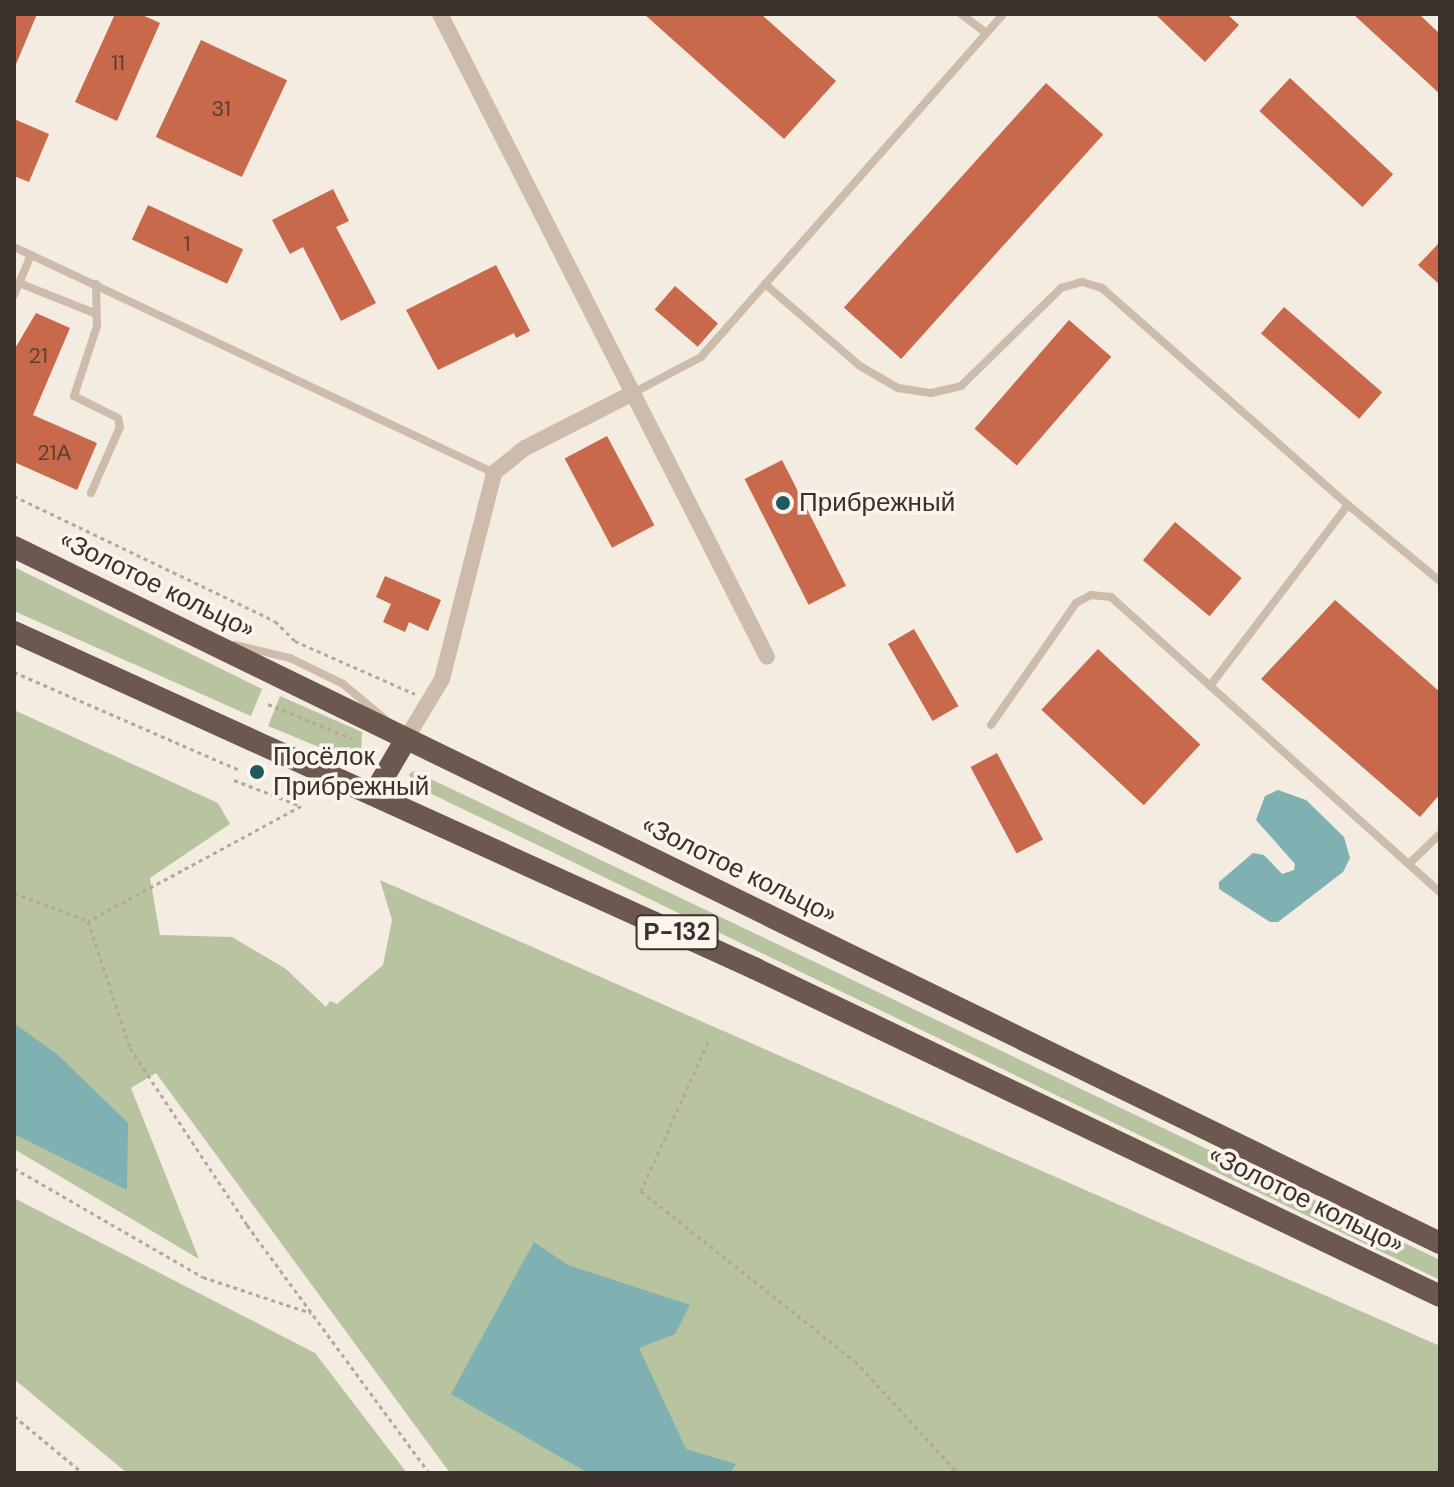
<!DOCTYPE html>
<meta charset="utf-8">
<style>
body{margin:0}
#map{position:relative;width:1454px;height:1487px;overflow:hidden;background:#f4ebe1;font-family:"DM Sans",sans-serif}
div>[style]{position:absolute}
[style*='--x']{left:calc(var(--x)*1px);top:calc(var(--y)*1px);width:calc(var(--w)*1px);rotate:calc(var(--a)*1deg)}
.green>*{inset:0;background:#b8c4a0}
.water>*{inset:0;background:#7fb0b2}
.building>*{inset:0;background:#c8694b;transform-origin:0 0}
.path>*{height:3px;margin-top:-1.5px;transform-origin:0;background:repeating-linear-gradient(90deg,#b9a596 0 4px,transparent 0 8px)}
.service>*{height:8px;margin:-4px;padding:0 4px;transform-origin:4px;border-radius:4px;background:#cdbbac}
.minor>*{height:16px;margin:-8px;padding:0 8px;transform-origin:8px;border-radius:8px;background:#cdbbac}
.trunk>*{height:22px;margin:-11px;padding:0 11px;transform-origin:11px;border-radius:11px;background:#6c584f}
.dots>*{width:22px;height:22px;translate:-50% -50%;box-sizing:border-box;border:4px solid #fbf5ee;border-radius:50%}
span{translate:-50% -50%;white-space:nowrap;text-align:center;line-height:1.15;-webkit-text-stroke:7px #fbf5ee;paint-order:stroke}
.number-label{font-size:22px;color:#5e3e33}
.number-label span{-webkit-text-stroke-width:0}
.shield-label span{padding:2px 6px;background:#fbf5ee;border:2px solid;border-radius:6px;-webkit-text-stroke-width:0}
.shield-label{font-size:24px;color:#3b302b;font-weight:700}
.poi-label{font-size:26px;color:#3b302b}
.left{translate:0 -50%;text-align:left}
.street-label{font-size:26px;color:#3b302b}
.frame{position:absolute;inset:0;border:16px solid #3b302b;pointer-events:none}
</style>
<div id="map">
<div class="green">
<div style="clip-path:polygon(14px 567px,262px 689px,251px 716px,14px 611px)"></div>
<div style="clip-path:polygon(280px 696px,362px 732px,361px 754px,353px 761px,268px 726px)"></div>
<div style="clip-path:polygon(14px 710px,218px 803px,230px 824px,150px 878px,160px 935px,232px 937px,286px 969px,326px 1007px,330px 1001px,337px 1004px,383px 965px,392px 920px,380px 880px,1440px 1346px,1440px 1473px,450px 1473px,156px 1073px,131px 1088px,199px 1259px,14px 1149px)"></div>
<div style="clip-path:polygon(414px 771px,1440px 1260px,1440px 1280px,413px 785px,409px 774px)"></div>
<div style="clip-path:polygon(14px 1198px,315px 1353px,407px 1473px,127px 1473px,14px 1379px)"></div>
</div>
<div class="water">
<div style="clip-path:polygon(1278px 790px,1306px 800px,1344px 837px,1350px 858px,1343px 872px,1278px 922px,1270px 922px,1219px 889px,1219px 882px,1253px 853px,1264px 855px,1282px 874px,1294px 870px,1295px 864px,1256px 820px,1265px 796px)"></div>
<div style="clip-path:polygon(14px 1023px,58px 1055px,128px 1123px,127px 1190px,14px 1134px)"></div>
<div style="clip-path:polygon(534px 1242px,568px 1265px,690px 1305px,675px 1334px,639px 1348px,686px 1449px,736px 1464px,730px 1473px,588px 1473px,451px 1394px)"></div>
</div>
<div class="building">
<div style="clip-path:polygon(14px 14px,37px 14px,14px 69px)"></div>
<div style="clip-path:polygon(115px 14px,140px 14px,160px 23px,117px 121px,75px 102px)"></div>
<div style="clip-path:polygon(644px 14px,761px 14px,836px 81px,784px 139px)"></div>
<div style="clip-path:polygon(1155px 14px,1227px 14px,1239px 25px,1205px 62px)"></div>
<div style="clip-path:polygon(1353px 14px,1419px 14px,1440px 34px,1440px 94px)"></div>
<div style="left:201px;top:40px;width:95px;height:107px;rotate:25deg"></div>
<div style="left:1290px;top:78px;width:141px;height:45px;rotate:43deg"></div>
<div style="left:1046px;top:83px;width:77px;height:302px;rotate:42deg"></div>
<div style="clip-path:polygon(14px 119px,49px 134px,29px 182px,14px 176px)"></div>
<div style="clip-path:polygon(333px 189px,349px 221px,336px 227px,376px 303px,341px 321px,303px 247px,290px 254px,272px 220px)"></div>
<div style="left:148px;top:205px;width:105px;height:38px;rotate:25deg"></div>
<div style="clip-path:polygon(1440px 242px,1440px 285px,1418px 265px)"></div>
<div style="clip-path:polygon(496px 265px,530px 331px,516px 338px,514px 333px,438px 370px,406px 310px)"></div>
<div style="left:675px;top:286px;width:57px;height:31px;rotate:41deg"></div>
<div style="left:1284px;top:307px;width:130px;height:35px;rotate:41deg"></div>
<div style="clip-path:polygon(36px 313px,70px 328px,33px 415px,97px 443px,77px 490px,14px 462px,14px 350px)"></div>
<div style="left:1069px;top:320px;width:56px;height:144px;rotate:41deg"></div>
<div style="left:607px;top:436px;width:101px;height:48px;rotate:62deg"></div>
<div style="left:782px;top:460px;width:141px;height:42px;rotate:63deg"></div>
<div style="left:1175px;top:522px;width:87px;height:50px;rotate:40deg"></div>
<div style="clip-path:polygon(385px 576px,441px 600px,428px 631px,409px 622px,405px 632px,383px 622px,391px 604px,376px 597px)"></div>
<div style="clip-path:polygon(1335px 600px,1440px 692px,1440px 794px,1420px 817px,1261px 679px)"></div>
<div style="left:914px;top:629px;width:89px;height:30px;rotate:60deg"></div>
<div style="left:1098px;top:649px;width:140px;height:83px;rotate:43deg"></div>
<div style="left:997px;top:753px;width:98px;height:30px;rotate:62deg"></div>
</div>
<div class="path">
<div style="--x:14;--y:496;--w:289;--a:25.6"></div>
<div style="--x:275;--y:621;--w:28;--a:45"></div>
<div style="--x:295;--y:641;--w:131;--a:23.8"></div>
<div style="--x:14;--y:672;--w:245;--a:23.5"></div>
<div style="--x:268;--y:704;--w:90;--a:22.3"></div>
<div style="--x:234;--y:780;--w:72;--a:21.2"></div>
<div style="--x:301;--y:806;--w:242;--a:151.6"></div>
<div style="--x:88;--y:921;--w:134;--a:71.7"></div>
<div style="--x:130;--y:1048;--w:212;--a:56.5"></div>
<div style="--x:247;--y:1225;--w:308;--a:53.7"></div>
<div style="--x:14;--y:893;--w:79;--a:20.7"></div>
<div style="--x:708;--y:1042;--w:163;--a:114.2"></div>
<div style="--x:641;--y:1191;--w:273;--a:38.5"></div>
<div style="--x:855;--y:1361;--w:152;--a:47.4"></div>
<div style="--x:14;--y:1168;--w:218;--a:30"></div>
<div style="--x:203;--y:1277;--w:114;--a:18.4"></div>
<div style="--x:14;--y:1416;--w:89;--a:39.6"></div>
</div>
<div class="service">
<div style="--x:961;--y:14;--w:30;--a:37"></div>
<div style="--x:14;--y:247;--w:531;--a:25.21"></div>
<div style="--x:19;--y:283;--w:81;--a:21.8"></div>
<div style="--x:765;--y:284;--w:125;--a:40.8"></div>
<div style="--x:860;--y:366;--w:44;--a:30.1"></div>
<div style="--x:898;--y:388;--w:33;--a:9"></div>
<div style="--x:931;--y:393;--w:31;--a:-13"></div>
<div style="--x:961;--y:386;--w:140;--a:-44.4"></div>
<div style="--x:1061;--y:288;--w:22;--a:-16"></div>
<div style="--x:1082;--y:282;--w:21;--a:17"></div>
<div style="--x:1102;--y:288;--w:328;--a:41.4"></div>
<div style="--x:14;--y:295;--w:43;--a:-67"></div>
<div style="--x:633;--y:393;--w:77;--a:-27.9"></div>
<div style="--x:701;--y:357;--w:457;--a:-48.6"></div>
<div style="--x:91;--y:493;--w:72;--a:-66.3"></div>
<div style="--x:120;--y:427;--w:9;--a:-103"></div>
<div style="--x:118;--y:418;--w:49;--a:-153.4"></div>
<div style="--x:74;--y:396;--w:74;--a:-71.8"></div>
<div style="--x:97;--y:326;--w:42;--a:-91.4"></div>
<div style="--x:235;--y:645;--w:57;--a:13.3"></div>
<div style="--x:290;--y:658;--w:59;--a:26.1"></div>
<div style="--x:343;--y:684;--w:55;--a:39.8"></div>
<div style="--x:1210;--y:686;--w:228;--a:-52.7"></div>
<div style="--x:1348;--y:505;--w:119;--a:39.6"></div>
<div style="--x:991;--y:725;--w:149;--a:-55.1"></div>
<div style="--x:1076;--y:603;--w:17;--a:-28"></div>
<div style="--x:1091;--y:595;--w:20;--a:6"></div>
<div style="--x:1111;--y:597;--w:442;--a:41.9"></div>
<div style="--x:1411;--y:862;--w:40;--a:-44"></div>
</div>
<div class="minor">
<div style="--x:440;--y:14;--w:721;--a:63.04"></div>
<div style="--x:406;--y:739;--w:70;--a:-59"></div>
<div style="--x:442;--y:679;--w:212;--a:-75.8"></div>
<div style="--x:494;--y:473;--w:40;--a:-39"></div>
<div style="--x:525;--y:448;--w:121;--a:-27"></div>
</div>
<div class="trunk">
<div style="--x:14;--y:547;--w:1587;--a:26.02"></div>
<div style="--x:14;--y:632;--w:813;--a:24.42"></div>
<div style="--x:754;--y:968;--w:760;--a:25.55"></div>
<div style="--x:375;--y:792;--w:61;--a:-59.7"></div>
</div>
<div class="dots">
<div style="left:783px;top:503px;background:#1f5a5e"></div>
<div style="left:257px;top:772px;background:#1f5a5e"></div>
</div>
<div class="number-label">
<span style="left:118px;top:63px">11</span>
<span style="left:221px;top:109px">31</span>
<span style="left:187px;top:244px">1</span>
<span style="left:38px;top:356px">21</span>
<span style="left:54px;top:453px">21А</span>
</div>
<div class="shield-label">
<span style="left:677px;top:932px">Р-132</span>
</div>
<div class="poi-label">
<span class="left" style="left:799px;top:503px">Прибрежный</span>
<span class="left" style="left:273px;top:772px">Посёлок<br>Прибрежный</span>
</div>
<div class="street-label">
<span style="left:157px;top:585px;rotate:26deg">«Золотое кольцо»</span>
<span style="left:739px;top:870px;rotate:26deg">«Золотое кольцо»</span>
<span style="left:1306px;top:1200px;rotate:26deg">«Золотое кольцо»</span>
</div>
<div class="frame"></div>
</div>
